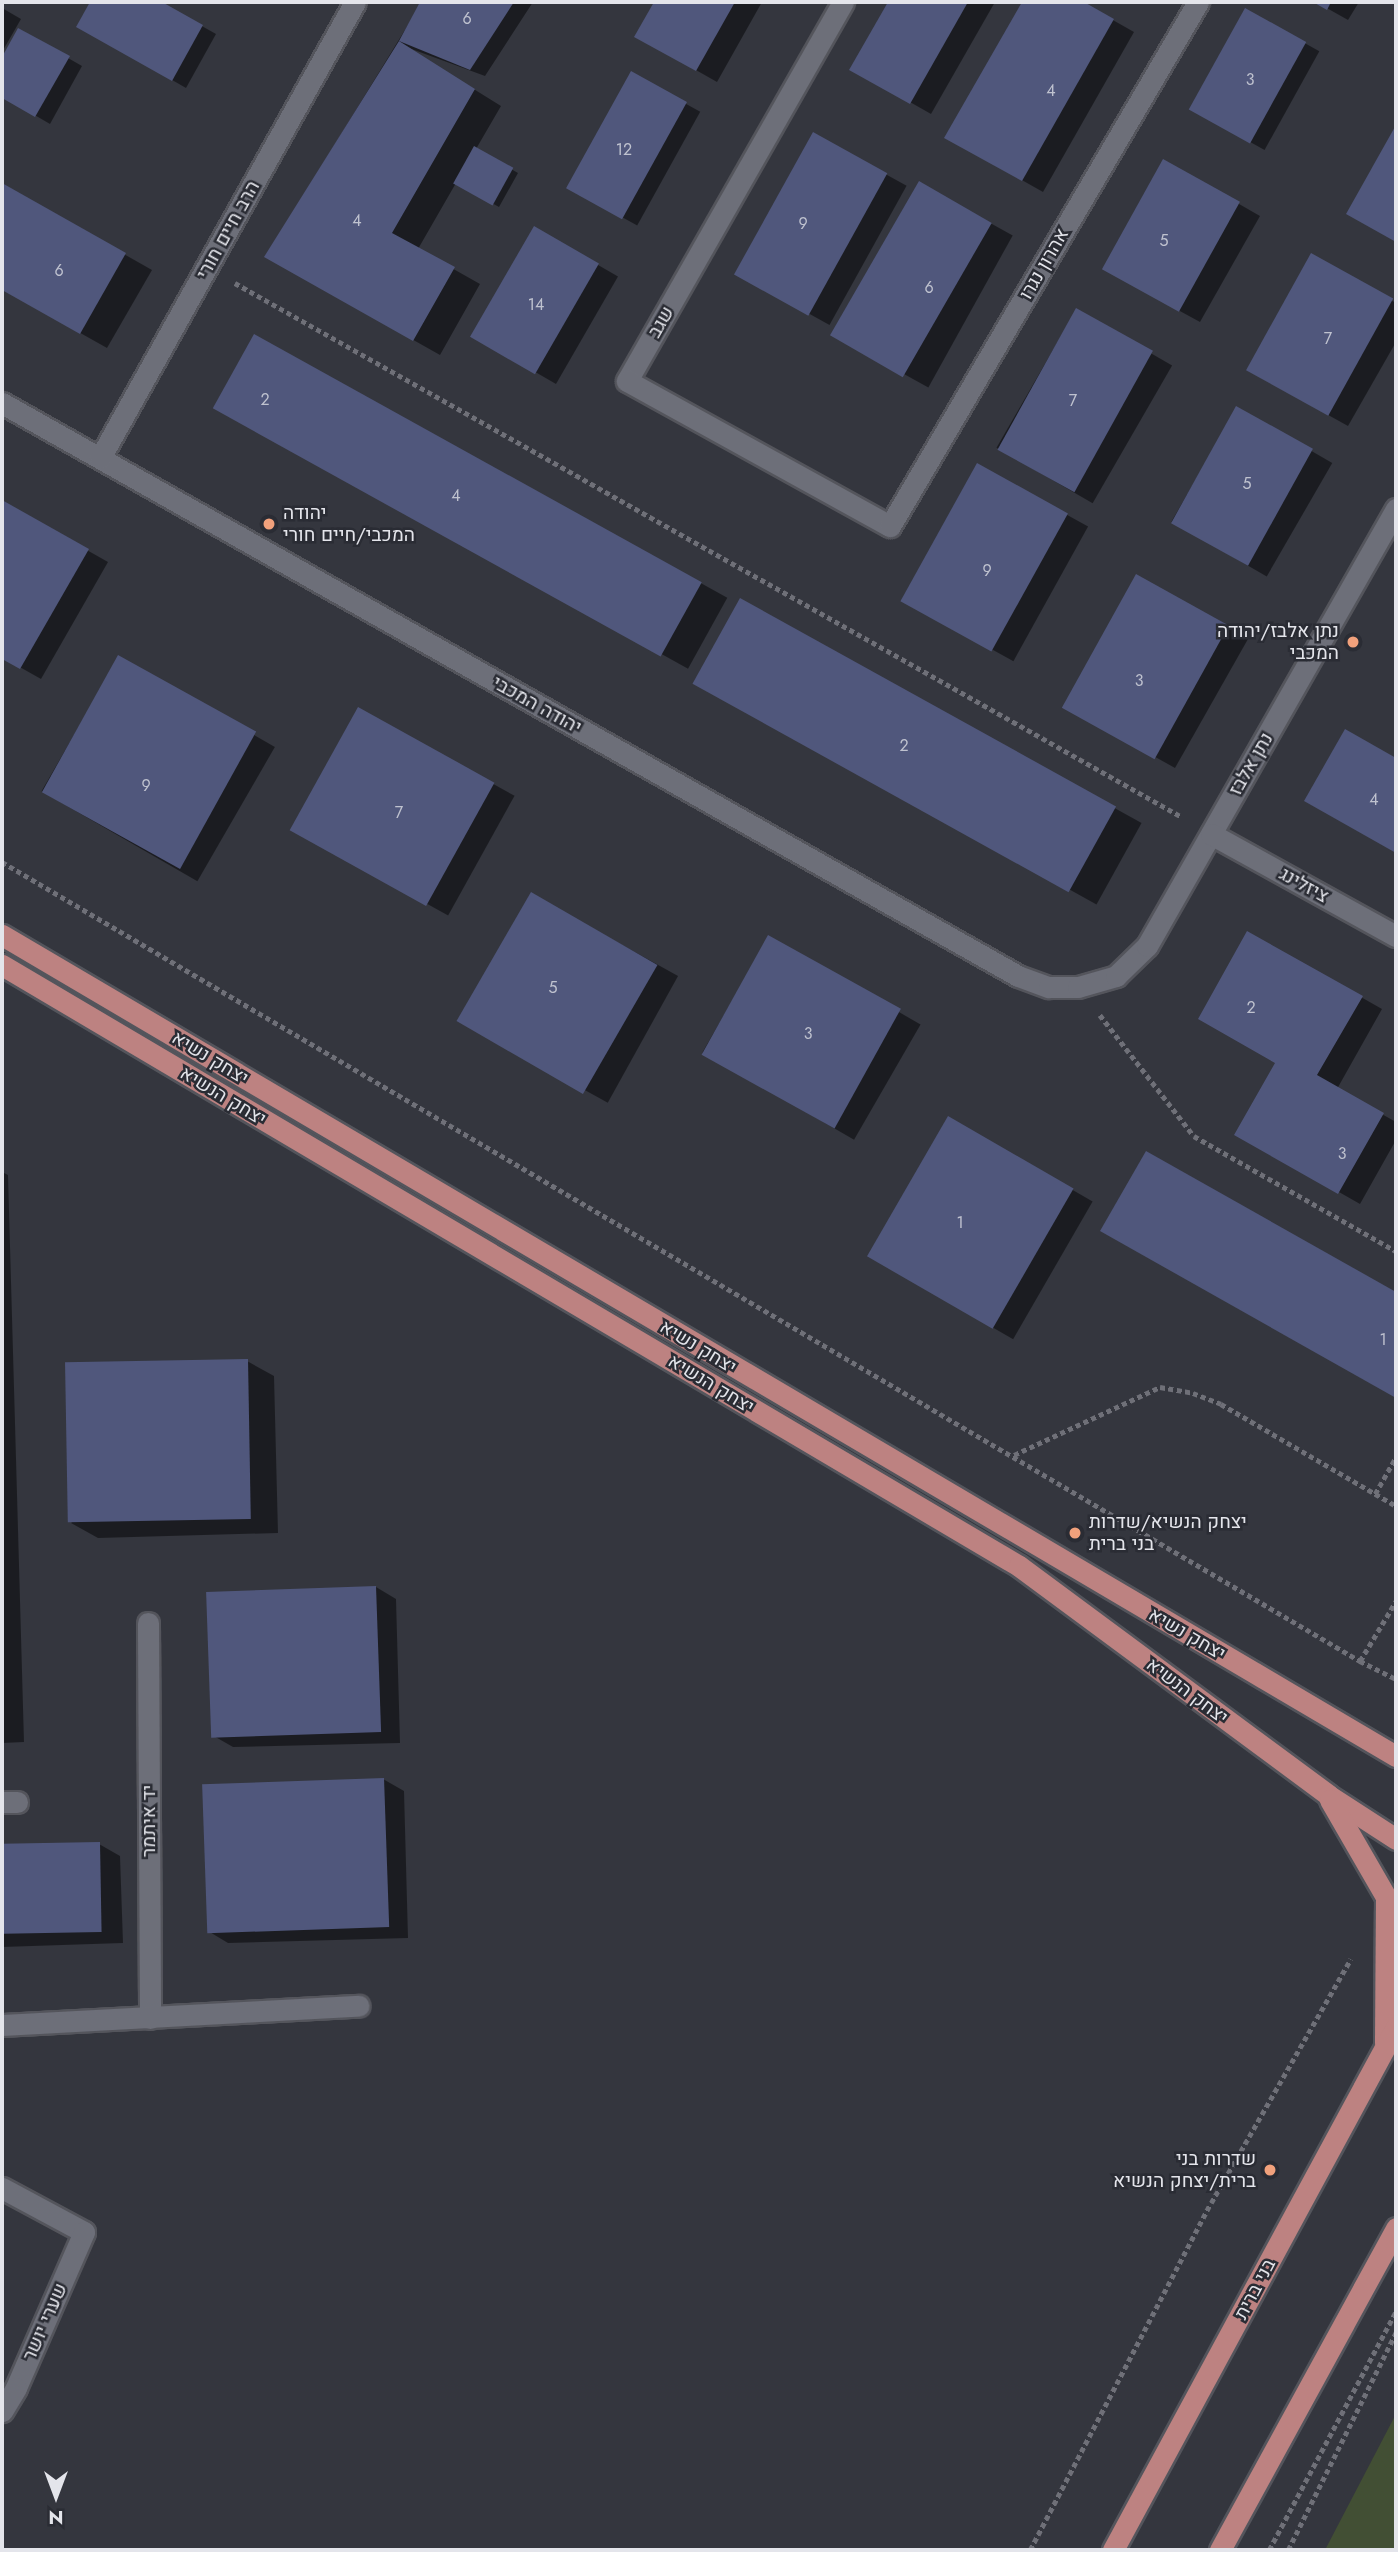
<!DOCTYPE html>
<meta charset="utf-8">
<style>
body{margin:0}
#map{position:relative;width:1398px;height:2552px;overflow:hidden;background:#34363e;font-family:Jost,Heebo,sans-serif}
div>[style]{position:absolute}
[style*='--x']{left:calc(var(--x)*1px);top:calc(var(--y)*1px);width:calc(var(--w)*1px);rotate:calc(var(--a)*1deg)}
.green>*{inset:0;background:#424f34}
.shadow>*{inset:0;background:#0007;transform-origin:0 0}
.building>*{inset:0;background:#50577c;transform-origin:0 0}
.path>*{height:4.5px;margin-top:-2.25px;transform-origin:0;background:repeating-linear-gradient(90deg,#6f7078 0 5px,transparent 0 8.5px)}
.roads{filter:drop-shadow(2px 0 #54555c) drop-shadow(-2px 0 #54555c) drop-shadow(0 2px #54555c) drop-shadow(0 -2px #54555c)}
.minor>*{height:21px;margin:-10.5px;padding:0 10.5px;transform-origin:10.5px;border-radius:10.5px;background:#6d6f79}
.major>*{height:21px;margin:-10.5px;padding:0 10.5px;transform-origin:10.5px;border-radius:10.5px;background:#bd8281}
.dots>*{width:19px;height:19px;translate:-50% -50%;box-sizing:border-box;border:4px solid #2a2c34;border-radius:50%}
span{translate:-50% -50%;white-space:nowrap;text-align:center;line-height:1.15;-webkit-text-stroke:5px #2a2c34;paint-order:stroke}
.number-label{font-size:16px;color:#bfc2cf}
.number-label span{-webkit-text-stroke-width:0}
.street-label{font-size:19px;color:#e4e5eb}
.poi-label{font-size:19px;color:#e4e5eb}
.left{translate:0 -50%;text-align:left}
.right{translate:-100% -50%;text-align:right}
.frame{position:absolute;inset:0;border:4px solid #e4e5eb;pointer-events:none}
.north{position:absolute;left:21px;top:2461px;width:70px;height:70px;-webkit-text-stroke:5px #2a2c34;paint-order:stroke;rotate:180deg;font-size:19px;font-weight:700;line-height:28px;text-align:center;color:#e4e5eb}
.north::after{content:'';display:block;margin:auto;width:24px;height:32px;background:#e4e5eb;clip-path:polygon(50% 0,100% 100%,50% 72%,0 100%)}
</style>
<div id="map">
<div class="green">
<div style="clip-path:polygon(1396px 2414px,1396px 2550px,1325px 2550px)"></div>
</div>
<div class="shadow">
<div style="clip-path:polygon(92px 2px,159px 2px,216px 34px,186px 88px,78px 26px)"></div>
<div style="clip-path:polygon(422px 2px,533px 2px,485px 76px,406px 47px,501px 106px,476px 149px,518px 173px,499px 207px,456px 183px,418px 249px,480px 284px,440px 355px,266px 257px)"></div>
<div style="clip-path:polygon(656px 2px,762px 2px,717px 82px,636px 36px)"></div>
<div style="clip-path:polygon(890px 2px,995px 2px,931px 114px,852px 69px)"></div>
<div style="clip-path:polygon(1024px 2px,1081px 2px,1134px 32px,1043px 192px,947px 138px)"></div>
<div style="clip-path:polygon(1316px 2px,1359px 2px,1348px 20px)"></div>
<div style="clip-path:polygon(2px 8px,21px 19px,2px 52px)"></div>
<div style="left:1245px;top:10px;width:85px;height:113px;rotate:29deg"></div>
<div style="clip-path:polygon(19px 30px,82px 66px,50px 124px,2px 96px,2px 60px)"></div>
<div style="left:632px;top:74px;width:78px;height:130px;rotate:29deg"></div>
<div style="clip-path:polygon(1396px 128px,1396px 241px,1348px 213px)"></div>
<div style="left:813px;top:134px;width:107px;height:159px;rotate:29deg"></div>
<div style="clip-path:polygon(1164px 161px,1260px 216px,1200px 322px,1123px 280px)"></div>
<div style="left:920px;top:184px;width:106px;height:174px;rotate:29deg"></div>
<div style="clip-path:polygon(2px 185px,152px 270px,107px 348px,2px 289px)"></div>
<div style="left:534px;top:228px;width:97px;height:124px;rotate:30deg"></div>
<div style="clip-path:polygon(1311px 256px,1396px 303px,1396px 342px,1348px 426px,1247px 370px)"></div>
<div style="left:1076px;top:310px;width:111px;height:159px;rotate:30deg"></div>
<div style="left:255px;top:336px;width:540px;height:81px;rotate:29deg"></div>
<div style="left:1237px;top:408px;width:110px;height:131px;rotate:30deg"></div>
<div style="left:977px;top:465px;width:127px;height:154px;rotate:29deg"></div>
<div style="clip-path:polygon(2px 502px,108px 562px,41px 679px,2px 657px)"></div>
<div style="left:741px;top:601px;width:458px;height:93px;rotate:29deg"></div>
<div style="clip-path:polygon(1228px 627px,1248px 639px,1175px 768px,1064px 706px)"></div>
<div style="left:119px;top:657px;width:180px;height:155px;rotate:30deg"></div>
<div style="left:358px;top:709px;width:179px;height:137px;rotate:29deg"></div>
<div style="left:532px;top:895px;width:167px;height:145px;rotate:29deg"></div>
<div style="clip-path:polygon(1248px 933px,1382px 1009px,1337px 1089px,1396px 1122px,1396px 1140px,1360px 1204px,1237px 1134px,1278px 1062px)"></div>
<div style="left:769px;top:937px;width:175px;height:133px;rotate:30deg"></div>
<div style="left:948px;top:1118px;width:167px;height:159px;rotate:30deg"></div>
<div style="clip-path:polygon(1146px 1153px,1396px 1294px,1396px 1397px,1102px 1231px)"></div>
<div style="clip-path:polygon(2px 1172px,8px 1175px,24px 1742px,2px 1743px)"></div>
<div style="clip-path:polygon(247px 1361px,274px 1376px,278px 1533px,98px 1538px,71px 1523px)"></div>
<div style="clip-path:polygon(376px 1587px,396px 1599px,400px 1743px,233px 1747px,212px 1735px)"></div>
<div style="clip-path:polygon(383px 1779px,404px 1791px,408px 1938px,228px 1943px,208px 1931px)"></div>
<div style="clip-path:polygon(99px 1844px,120px 1856px,123px 1943px,2px 1947px,2px 1847px)"></div>
</div>
<div class="building">
<div style="clip-path:polygon(90px 2px,162px 2px,203px 25px,172px 81px,76px 27px)"></div>
<div style="clip-path:polygon(420px 2px,514px 2px,470px 70px,399px 41px)"></div>
<div style="clip-path:polygon(654px 2px,735px 2px,696px 71px,634px 37px)"></div>
<div style="clip-path:polygon(888px 2px,968px 2px,910px 104px,849px 70px)"></div>
<div style="clip-path:polygon(1022px 2px,1084px 2px,1114px 19px,1022px 181px,944px 138px)"></div>
<div style="clip-path:polygon(1313px 2px,1331px 2px,1327px 10px)"></div>
<div style="left:1245px;top:8px;width:70px;height:116px;rotate:29deg"></div>
<div style="clip-path:polygon(18px 28px,70px 56px,35px 117px,2px 98px,2px 57px)"></div>
<div style="clip-path:polygon(399px 41px,475px 89px,392px 233px,455px 267px,413px 341px,264px 257px)"></div>
<div style="left:631px;top:71px;width:64px;height:134px;rotate:29deg"></div>
<div style="clip-path:polygon(1396px 125px,1396px 242px,1346px 214px)"></div>
<div style="left:813px;top:132px;width:85px;height:163px;rotate:29deg"></div>
<div style="left:474px;top:146px;width:45px;height:43px;rotate:29deg"></div>
<div style="left:1163px;top:159px;width:88px;height:126px;rotate:29deg"></div>
<div style="left:919px;top:181px;width:84px;height:178px;rotate:30deg"></div>
<div style="clip-path:polygon(2px 183px,126px 253px,80px 334px,2px 290px)"></div>
<div style="left:534px;top:226px;width:75px;height:128px;rotate:30deg"></div>
<div style="left:1311px;top:253px;width:94px;height:134px;rotate:29deg"></div>
<div style="left:1076px;top:308px;width:88px;height:162px;rotate:29deg"></div>
<div style="left:254px;top:334px;width:512px;height:85px;rotate:29deg"></div>
<div style="left:1236px;top:406px;width:88px;height:134px;rotate:29deg"></div>
<div style="left:977px;top:463px;width:104px;height:158px;rotate:29deg"></div>
<div style="clip-path:polygon(2px 500px,89px 549px,20px 669px,2px 659px)"></div>
<div style="left:1136px;top:574px;width:106px;height:153px;rotate:29deg"></div>
<div style="left:740px;top:598px;width:430px;height:98px;rotate:29deg"></div>
<div style="left:118px;top:655px;width:158px;height:157px;rotate:29deg"></div>
<div style="left:358px;top:707px;width:156px;height:141px;rotate:29deg"></div>
<div style="clip-path:polygon(1345px 729px,1396px 758px,1396px 853px,1304px 801px)"></div>
<div style="left:531px;top:892px;width:146px;height:149px;rotate:30deg"></div>
<div style="clip-path:polygon(1247px 931px,1363px 996px,1317px 1075px,1384px 1113px,1338px 1194px,1234px 1135px,1275px 1063px,1198px 1019px)"></div>
<div style="left:768px;top:935px;width:152px;height:137px;rotate:29deg"></div>
<div style="left:948px;top:1116px;width:145px;height:162px;rotate:30deg"></div>
<div style="clip-path:polygon(1146px 1151px,1396px 1292px,1396px 1398px,1100px 1231px)"></div>
<div style="left:248px;top:1359px;width:160px;height:183px;rotate:89deg"></div>
<div style="left:376px;top:1586px;width:146px;height:170px;rotate:88deg"></div>
<div style="left:384px;top:1778px;width:149px;height:182px;rotate:88deg"></div>
<div style="left:100px;top:1842px;width:90px;height:98px;rotate:89deg"></div>
</div>
<div class="path">
<div style="--x:235;--y:283;--w:1087;--a:29.42"></div>
<div style="--x:2;--y:862;--w:1576;--a:30.47"></div>
<div style="--x:1360;--y:1661;--w:40;--a:26.6"></div>
<div style="--x:1100;--y:1015;--w:153;--a:52.2"></div>
<div style="--x:1194;--y:1136;--w:232;--a:29.7"></div>
<div style="--x:1014;--y:1455;--w:161;--a:-25"></div>
<div style="--x:1160;--y:1387;--w:34;--a:10"></div>
<div style="--x:1193;--y:1393;--w:30;--a:21"></div>
<div style="--x:1221;--y:1404;--w:203;--a:30.2"></div>
<div style="--x:1375;--y:1494;--w:43;--a:-60.4"></div>
<div style="--x:1360;--y:1661;--w:70;--a:-59"></div>
<div style="--x:1030;--y:2550;--w:391;--a:-62.5"></div>
<div style="--x:1211;--y:2203;--w:281;--a:-60.2"></div>
<div style="--x:1269;--y:2550;--w:271;--a:-62"></div>
<div style="--x:1288;--y:2550;--w:243;--a:-63.6"></div>
</div>
<div class="roads">
<div class="minor">
<div style="--x:843;--y:2;--w:436;--a:119.7"></div>
<div style="--x:627;--y:381;--w:300;--a:28.9"></div>
<div style="--x:890;--y:526;--w:608;--a:-59.55"></div>
<div style="--x:2;--y:403;--w:1166;--a:29.42"></div>
<div style="--x:1018;--y:976;--w:33;--a:20"></div>
<div style="--x:1049;--y:987;--w:29;--a:0"></div>
<div style="--x:1078;--y:987;--w:40;--a:-16"></div>
<div style="--x:1116;--y:976;--w:43;--a:-44.1"></div>
<div style="--x:1147;--y:946;--w:503;--a:-60.33"></div>
<div style="--x:100;--y:458;--w:522;--a:-60.79"></div>
<div style="--x:1211;--y:834;--w:211;--a:28.9"></div>
<div style="--x:148;--y:1623;--w:395;--a:89.7"></div>
<div style="--x:2;--y:1802;--w:15;--a:0"></div>
<div style="--x:2;--y:2025;--w:357;--a:-3.1"></div>
<div style="--x:2;--y:2188;--w:93;--a:28.2"></div>
<div style="--x:84;--y:2232;--w:170;--a:113.6"></div>
<div style="--x:16;--y:2388;--w:27;--a:121"></div>
</div>
<div class="major">
<div style="--x:2;--y:935;--w:1618;--a:30.5"></div>
<div style="--x:2;--y:965;--w:1181;--a:30.58"></div>
<div style="--x:1019;--y:1566;--w:385;--a:36.5"></div>
<div style="--x:1328;--y:1795;--w:81;--a:32.9"></div>
<div style="--x:1330;--y:1800;--w:112;--a:60"></div>
<div style="--x:1386;--y:1897;--w:146;--a:90.4"></div>
<div style="--x:1113;--y:2550;--w:595;--a:-61.58"></div>
<div style="--x:1220;--y:2550;--w:367;--a:-61.3"></div>
</div>
</div>
<div class="dots">
<div style="left:269px;top:524px;background:#f1a17c"></div>
<div style="left:1353px;top:642px;background:#f1a17c"></div>
<div style="left:1075px;top:1533px;background:#f1a17c"></div>
<div style="left:1270px;top:2170px;background:#f1a17c"></div>
</div>
<div class="number-label">
<span style="left:467px;top:19px">6</span>
<span style="left:1250px;top:80px">3</span>
<span style="left:1051px;top:91px">4</span>
<span style="left:624px;top:150px">12</span>
<span style="left:357px;top:221px">4</span>
<span style="left:803px;top:224px">9</span>
<span style="left:1164px;top:241px">5</span>
<span style="left:59px;top:271px">6</span>
<span style="left:929px;top:288px">6</span>
<span style="left:536px;top:305px">14</span>
<span style="left:1328px;top:339px">7</span>
<span style="left:265px;top:400px">2</span>
<span style="left:1073px;top:401px">7</span>
<span style="left:1247px;top:484px">5</span>
<span style="left:456px;top:496px">4</span>
<span style="left:987px;top:571px">9</span>
<span style="left:1139px;top:681px">3</span>
<span style="left:904px;top:746px">2</span>
<span style="left:146px;top:786px">9</span>
<span style="left:1374px;top:800px">4</span>
<span style="left:399px;top:813px">7</span>
<span style="left:553px;top:988px">5</span>
<span style="left:1251px;top:1008px">2</span>
<span style="left:808px;top:1034px">3</span>
<span style="left:1342px;top:1154px">3</span>
<span style="left:960px;top:1223px">1</span>
<span style="left:1383px;top:1340px">1</span>
</div>
<div class="street-label">
<span style="left:228px;top:230px;rotate:-61deg">הרב חיים חורי</span>
<span style="left:1044px;top:264px;rotate:-60deg">אהרון נגרו</span>
<span style="left:661px;top:322px;rotate:-60deg">שגב</span>
<span style="left:537px;top:705px;rotate:29deg">יהודה המכבי</span>
<span style="left:1251px;top:764px;rotate:-60deg">נתן אלבז</span>
<span style="left:1304px;top:885px;rotate:29deg">ציזלינג</span>
<span style="left:210px;top:1058px;rotate:31deg">יצחק נשיא</span>
<span style="left:223px;top:1096px;rotate:31deg">יצחק הנשיא</span>
<span style="left:698px;top:1347px;rotate:31deg">יצחק נשיא</span>
<span style="left:711px;top:1384px;rotate:31deg">יצחק הנשיא</span>
<span style="left:1187px;top:1634px;rotate:30deg">יצחק נשיא</span>
<span style="left:1187px;top:1691px;rotate:37deg">יצחק הנשיא</span>
<span style="left:149px;top:1821px;rotate:-90deg">יד איתמר</span>
<span style="left:1255px;top:2289px;rotate:-62deg">בני ברית</span>
<span style="left:45px;top:2322px;rotate:-66deg">שערי יושר</span>
</div>
<div class="poi-label">
<span class="left" style="left:283px;top:524px">יהודה<br>המכבי/חיים חורי</span>
<span class="right" style="left:1339px;top:642px">נתן אלבז/יהודה<br>המכבי</span>
<span class="left" style="left:1089px;top:1533px">יצחק הנשיא/שדרות<br>בני ברית</span>
<span class="right" style="left:1256px;top:2170px">שדרות בני<br>ברית/יצחק הנשיא</span>
</div>
<div class="frame"></div>
<div class="north">N</div>
</div>
